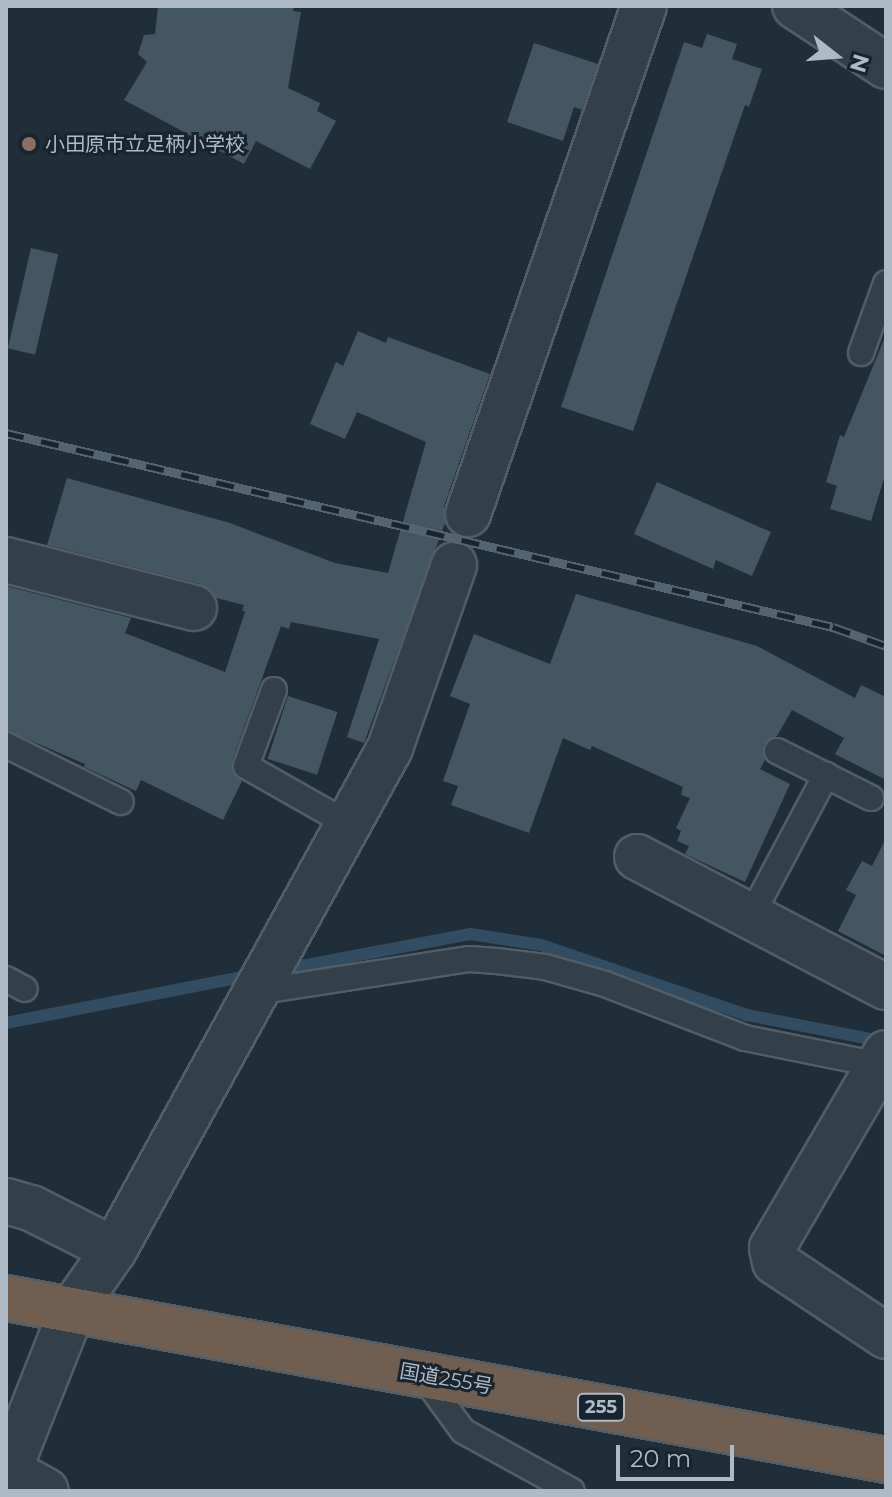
<!DOCTYPE html>
<meta charset="utf-8">
<style>
body{margin:0}
#map{position:relative;width:892px;height:1497px;overflow:hidden;background:#202e39;font-family:Montserrat,"Noto Sans JP",sans-serif}
div>[style]{position:absolute}
[style*='--x']{left:calc(var(--x)*1px);top:calc(var(--y)*1px);width:calc(var(--w)*1px);rotate:calc(var(--a)*1deg)}
.stream>*{height:12px;margin:-6px;padding:0 6px;transform-origin:6px;border-radius:6px;background:#324d62}
.building>*{inset:0;background:#455663;transform-origin:0 0}
.roads{filter:drop-shadow(2px 0 #515d67) drop-shadow(-2px 0 #515d67) drop-shadow(0 2px #515d67) drop-shadow(0 -2px #515d67)}
.lane>*{height:24px;margin:-12px;padding:0 12px;transform-origin:12px;border-radius:12px;background:#33404a}
.street>*{height:44px;margin:-22px;padding:0 22px;transform-origin:22px;border-radius:22px;background:#33404a}
.highway>*{height:44px;margin:-22px;padding:0 22px;transform-origin:22px;border-radius:22px;background:#705f50}
.rail>*{height:9px;margin-top:-4.5px;transform-origin:0;background:repeating-linear-gradient(90deg,#19252e 0 18px,#556471 0 36px);box-sizing:border-box;border-block:2px solid #556471}
.dots>*{width:22px;height:22px;translate:-50% -50%;box-sizing:border-box;border:4px solid #19252e;border-radius:50%}
span{translate:-50% -50%;white-space:nowrap;text-align:center;line-height:1.15;-webkit-text-stroke:6px #19252e;paint-order:stroke}
.shield-label span{padding:2px 6px;background:#19252e;border:2px solid;border-radius:6px;-webkit-text-stroke-width:0}
.shield-label{font-size:18px;color:#aebac6;font-weight:700}
.poi-label{font-size:20px;color:#aebac6}
.left{translate:0 -50%;text-align:left}
.street-label{font-size:20px;color:#aebac6}
.frame{position:absolute;inset:0;border:8px solid #aebac6;pointer-events:none}
.north{position:absolute;left:796px;top:16px;width:80px;height:80px;-webkit-text-stroke:6px #19252e;paint-order:stroke;rotate:107deg;font-size:22px;font-weight:700;line-height:32px;text-align:center;color:#aebac6}
.north::after{content:'';display:block;margin:auto;width:28px;height:36px;background:#aebac6;clip-path:polygon(50% 0,100% 100%,50% 72%,0 100%)}
.scale{position:absolute;left:616px;top:1445px;width:118px;height:36px;box-sizing:border-box;border:4px solid #aebac6;border-top:0;padding-left:10px;font-size:24px;line-height:28px;white-space:nowrap;color:#aebac6;-webkit-text-stroke:6px #19252e;paint-order:stroke}
</style>
<div id="map">
<div class="stream">
<div style="--x:280;--y:970;--w:193;--a:-10.7"></div>
<div style="--x:470;--y:934;--w:72;--a:8.8"></div>
<div style="--x:541;--y:945;--w:218;--a:18.8"></div>
<div style="--x:747;--y:1015;--w:125;--a:11"></div>
<div style="--x:6;--y:1023;--w:253;--a:-11"></div>
</div>
<div class="building">
<div style="clip-path:polygon(158px 6px,294px 6px,293px 11px,301px 12px,288px 88px,320px 103px,317px 111px,336px 121px,310px 169px,256px 141px,244px 164px,124px 100px,147px 62px,138px 54px,144px 35px,155px 34px)"></div>
<div style="clip-path:polygon(707px 34px,737px 44px,732px 59px,762px 69px,749px 107px,745px 105px,633px 431px,561px 407px,684px 42px,702px 48px)"></div>
<div style="clip-path:polygon(534px 43px,598px 64px,582px 110px,574px 107px,563px 141px,507px 122px)"></div>
<div style="left:31px;top:248px;width:28px;height:103px;rotate:13deg"></div>
<div style="clip-path:polygon(358px 331px,386px 343px,388px 337px,490px 374px,444px 506px,445px 523px,364px 743px,347px 737px,379px 639px,291px 622px,289px 629px,281px 626px,232px 761px,233px 774px,242px 781px,223px 820px,141px 780px,136px 791px,84px 767px,85px 764px,6px 730px,6px 586px,131px 618px,125px 633px,225px 672px,245px 612px,242px 610px,244px 605px,216px 598px,200px 584px,47px 545px,67px 478px,230px 523px,335px 563px,388px 573px,426px 442px,357px 412px,345px 439px,310px 424px,336px 362px,343px 366px)"></div>
<div style="clip-path:polygon(885px 337px,886px 472px,871px 521px,830px 509px,837px 486px,826px 482px,840px 435px,844px 437px)"></div>
<div style="clip-path:polygon(657px 482px,771px 532px,752px 576px,716px 560px,713px 569px,634px 534px)"></div>
<div style="clip-path:polygon(576px 594px,757px 646px,855px 698px,861px 685px,886px 697px,886px 780px,835px 754px,844px 738px,792px 710px,777px 736px,763px 745px,765px 760px,760px 769px,790px 784px,745px 882px,685px 854px,689px 846px,677px 841px,681px 831px,676px 828px,690px 798px,681px 795px,683px 787px,592px 746px,590px 750px,563px 738px,529px 833px,451px 805px,458px 786px,443px 781px,470px 704px,450px 696px,474px 634px,550px 664px)"></div>
<div style="left:288px;top:696px;width:52px;height:66px;rotate:18deg"></div>
<div style="clip-path:polygon(886px 838px,886px 956px,838px 931px,856px 895px,846px 890px,862px 861px,872px 866px)"></div>
</div>
<div class="roads">
<div class="lane">
<div style="--x:861;--y:353;--w:74;--a:-70.3"></div>
<div style="--x:274;--y:690;--w:81;--a:110.2"></div>
<div style="--x:246;--y:766;--w:117;--a:29.6"></div>
<div style="--x:6;--y:745;--w:128;--a:26.4"></div>
<div style="--x:777;--y:751;--w:105;--a:26.6"></div>
<div style="--x:751;--y:916;--w:160;--a:-62"></div>
<div style="--x:6;--y:979;--w:21;--a:28"></div>
<div style="--x:256;--y:992;--w:216;--a:-8.8"></div>
<div style="--x:469;--y:959;--w:28;--a:4"></div>
<div style="--x:497;--y:961;--w:48;--a:7.1"></div>
<div style="--x:545;--y:967;--w:62;--a:15.8"></div>
<div style="--x:605;--y:984;--w:150;--a:21.1"></div>
<div style="--x:745;--y:1038;--w:137;--a:11.4"></div>
<div style="--x:422;--y:1375;--w:69;--a:53.8"></div>
<div style="--x:463;--y:1431;--w:124;--a:28.8"></div>
</div>
<div class="street">
<div style="--x:795;--y:6;--w:109;--a:33.4"></div>
<div style="--x:468;--y:514;--w:538;--a:-70.89"></div>
<div style="--x:6;--y:560;--w:194;--a:14.3"></div>
<div style="--x:637;--y:857;--w:281;--a:27.6"></div>
<div style="--x:886;--y:1053;--w:226;--a:120.3"></div>
<div style="--x:772;--y:1248;--w:14;--a:78"></div>
<div style="--x:775;--y:1262;--w:133;--a:33.7"></div>
<div style="--x:6;--y:1201;--w:26;--a:16"></div>
<div style="--x:31;--y:1208;--w:93;--a:26.8"></div>
<div style="--x:8;--y:1470;--w:43;--a:28.9"></div>
<div style="--x:6;--y:1477;--w:180;--a:-68.4"></div>
<div style="--x:72;--y:1310;--w:73;--a:-55"></div>
<div style="--x:114;--y:1250;--w:573;--a:-61.2"></div>
<div style="--x:390;--y:748;--w:194;--a:-70.7"></div>
</div>
<div class="highway">
<div style="--x:6;--y:1298;--w:895;--a:10.43"></div>
</div>
</div>
<div class="rail">
<div style="--x:6;--y:433;--w:849;--a:13.2"></div>
<div style="--x:833;--y:627;--w:56;--a:19.7"></div>
</div>
<div class="dots">
<div style="left:29px;top:144px;background:#8d6e63"></div>
</div>
<div class="shield-label">
<span style="left:601px;top:1407px">255</span>
</div>
<div class="poi-label">
<span class="left" style="left:45px;top:144px">小田原市立足柄小学校</span>
</div>
<div class="street-label">
<span style="left:446px;top:1379px;rotate:10deg">国道255号</span>
</div>
<div class="frame"></div>
<div class="north">N</div>
<div class="scale">20 m</div>
</div>
